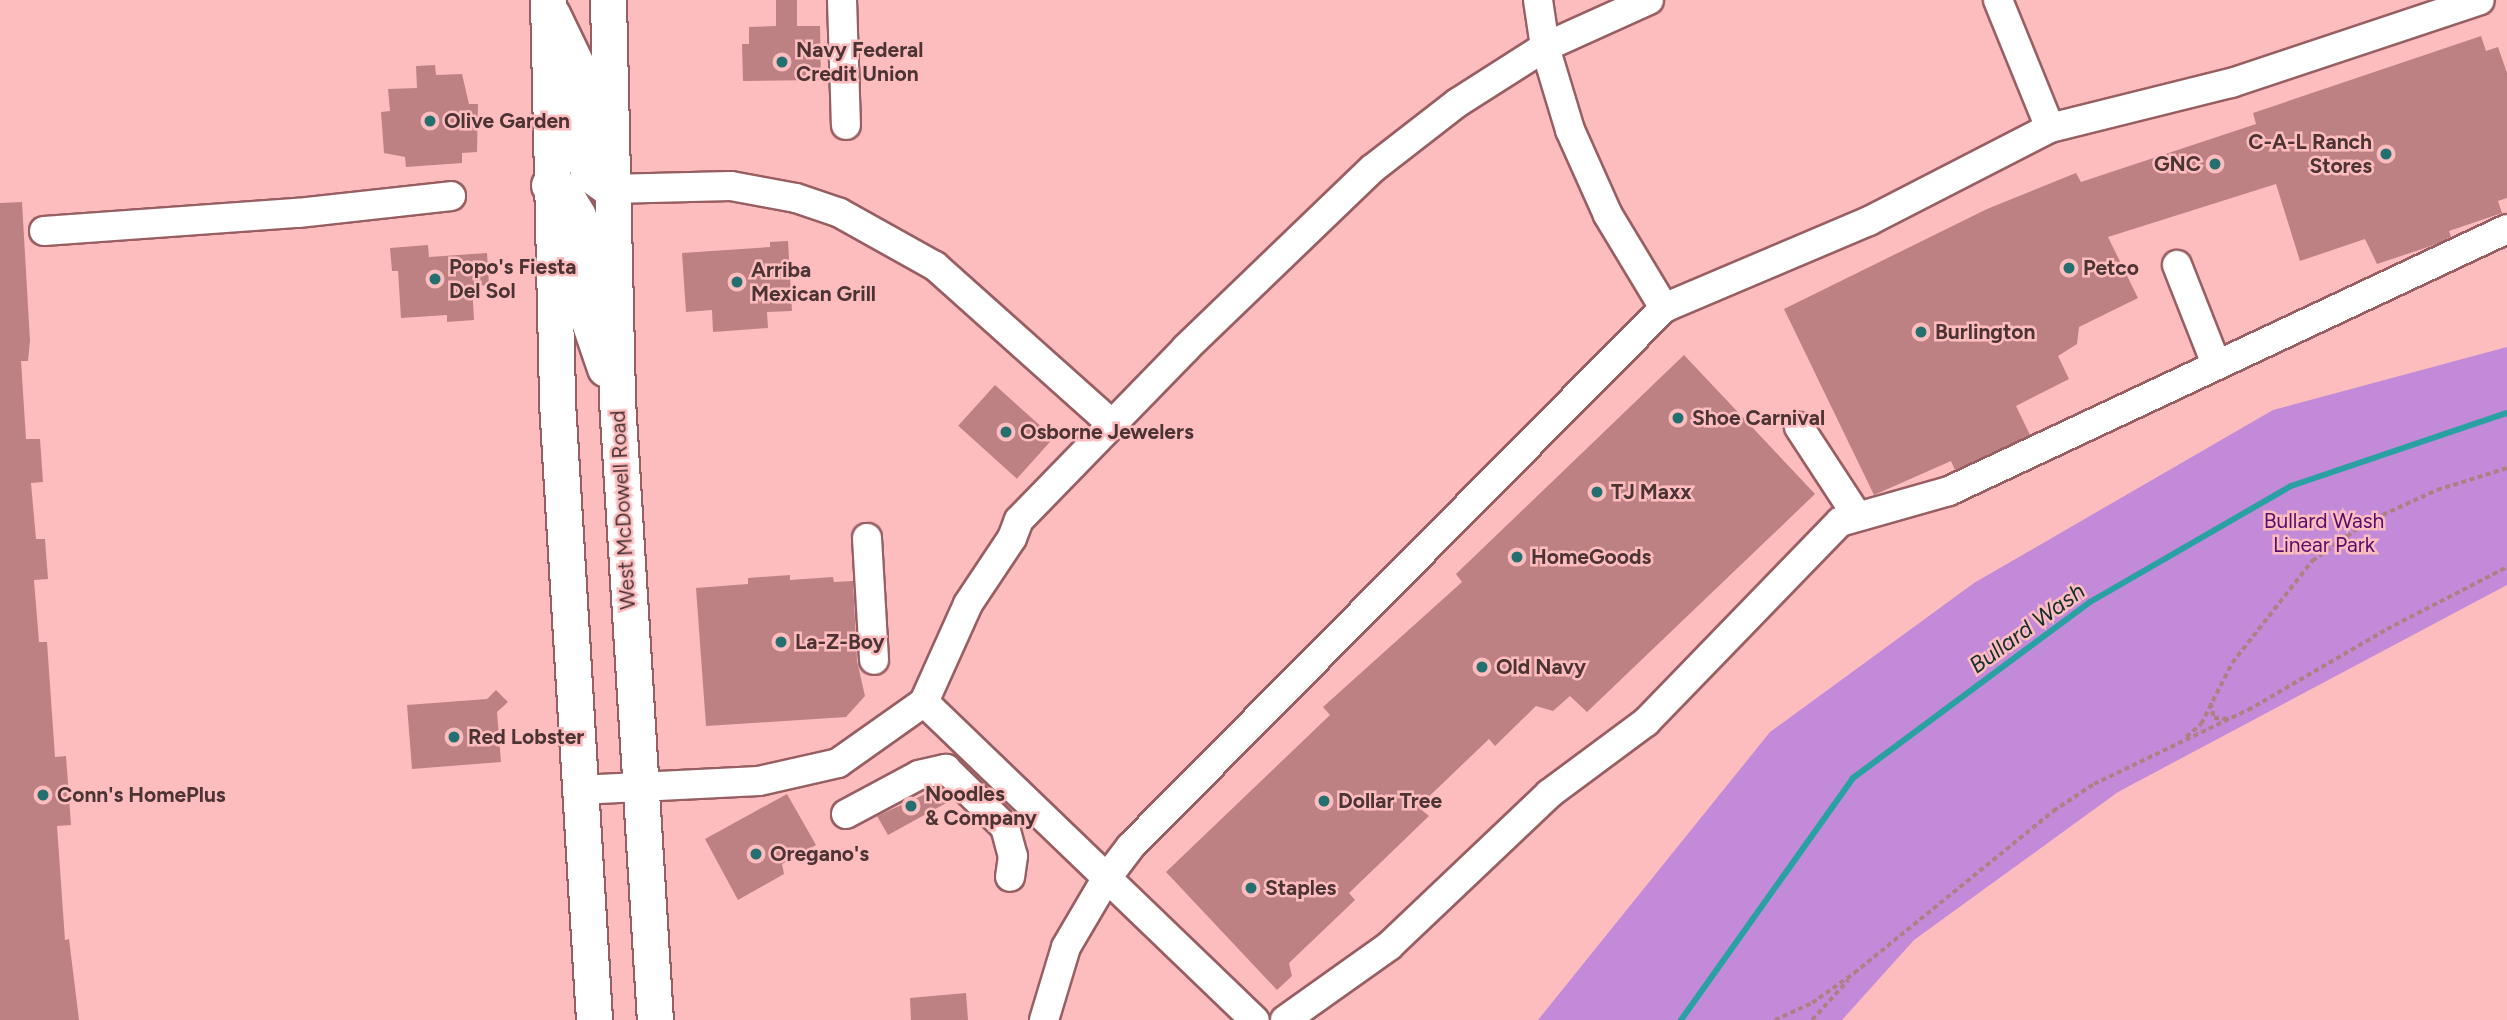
<!DOCTYPE html>
<style>
body{margin:0}
#map{position:relative;width:2507px;height:1020px;overflow:hidden;background:#fdbdbf;font-family:Figtree,sans-serif}
div>[style]{position:absolute}
[style*='--x']{left:calc(var(--x)*1px);top:calc(var(--y)*1px);width:calc(var(--w)*1px);rotate:calc(var(--a)*1deg)}
.green>*{inset:0;background:#c28ad8}
.stream>*{height:6px;margin:-3px;padding:0 3px;transform-origin:3px;border-radius:3px;background:#29a1a2}
.building>*{inset:0;background:#bd8184;transform-origin:0 0}
.path>*{height:3.5px;margin-top:-1.75px;transform-origin:0;background:repeating-linear-gradient(90deg,#af8082 0 5px,transparent 0 8.5px)}
.roads{filter:drop-shadow(2px 0 #985f63) drop-shadow(-2px 0 #985f63) drop-shadow(0 2px #985f63) drop-shadow(0 -2px #985f63)}
.minor>*{height:28px;margin:-14px;padding:0 14px;transform-origin:14px;border-radius:14px;background:#fff}
.major>*{height:35px;margin:-17.5px;padding:0 17.5px;transform-origin:17.5px;border-radius:17.5px;background:#fff}
.dots>*{width:19px;height:19px;translate:-50% -50%;box-sizing:border-box;border:4px solid #fdbdbf;border-radius:50%}
span{translate:-50% -50%;white-space:nowrap;text-align:center;line-height:1.15;-webkit-text-stroke:5px #fdbdbf;paint-order:stroke}
.poi-label{font-size:21px;color:#4c3334;font-weight:700}
.left{translate:0 -50%;text-align:left}
.right{translate:-100% -50%;text-align:right}
.street-label{font-size:21px;color:#4c3334}
.park-label{font-size:21px;color:#570d6e}
.water-label{font-size:23px;color:#152e2e;font-style:italic}
</style>
<div id="map">
<div class="green">
<div style="clip-path:polygon(2507px 347px,2507px 585px,2118px 792px,1914px 940px,1842px 1020px,1538px 1020px,1770px 732px,1974px 583px,2273px 410px)"></div>
</div>
<div class="stream">
<div style="--x:1681;--y:1020;--w:297;--a:-54.6"></div>
<div style="--x:1853;--y:778;--w:295;--a:-36.6"></div>
<div style="--x:2090;--y:602;--w:232;--a:-30"></div>
<div style="--x:2291;--y:486;--w:228;--a:-18.7"></div>
</div>
<div class="building">
<div style="clip-path:polygon(776px 0,797px 0,797px 26px,820px 26px,821px 80px,743px 81px,742px 44px,749px 44px,749px 27px,776px 26px)"></div>
<div style="clip-path:polygon(2481px 36px,2486px 51px,2498px 47px,2507px 73px,2507px 198px,2498px 201px,2502px 213px,2449px 231px,2451px 237px,2434px 245px,2377px 264px,2365px 239px,2300px 261px,2276px 184px,2108px 237px,2138px 298px,2079px 327px,2077px 344px,2058px 356px,2069px 379px,2016px 406px,2030px 435px,1955px 470px,1951px 461px,1874px 495px,1784px 309px,1987px 209px,2076px 173px,2081px 182px,2256px 124px,2253px 113px)"></div>
<div style="clip-path:polygon(435px 65px,436px 75px,462px 74px,469px 104px,478px 104px,477px 152px,462px 153px,462px 163px,406px 167px,405px 157px,384px 153px,381px 112px,390px 111px,388px 89px,417px 88px,416px 66px)"></div>
<div style="clip-path:polygon(22px 202px,30px 341px,28px 361px,21px 361px,26px 439px,40px 439px,43px 482px,31px 483px,36px 539px,45px 539px,48px 579px,34px 580px,39px 642px,47px 642px,55px 757px,66px 756px,71px 825px,57px 826px,65px 940px,69px 939px,79px 1020px,0 1020px,0 203px)"></div>
<div style="clip-path:polygon(788px 241px,792px 311px,767px 312px,768px 328px,713px 332px,712px 310px,686px 312px,682px 253px,770px 247px,770px 242px)"></div>
<div style="clip-path:polygon(428px 245px,429px 257px,487px 253px,489px 285px,472px 286px,474px 320px,447px 322px,447px 315px,401px 318px,398px 271px,392px 271px,390px 248px)"></div>
<div style="clip-path:polygon(1684px 355px,1815px 494px,1587px 712px,1570px 696px,1553px 711px,1536px 706px,1495px 746px,1489px 739px,1418px 807px,1429px 816px,1349px 893px,1355px 900px,1289px 963px,1292px 976px,1277px 990px,1166px 872px,1330px 715px,1323px 707px,1462px 582px,1456px 574px)"></div>
<div style="left:995px;top:385px;width:79px;height:55px;rotate:42deg"></div>
<div style="clip-path:polygon(790px 575px,790px 580px,833px 577px,834px 582px,853px 581px,857px 661px,865px 696px,846px 717px,706px 726px,696px 588px,748px 584px,748px 578px)"></div>
<div style="clip-path:polygon(496px 690px,508px 702px,497px 712px,501px 762px,412px 769px,407px 705px,487px 699px)"></div>
<div style="clip-path:polygon(941px 787px,948px 802px,888px 835px,877px 816px)"></div>
<div style="clip-path:polygon(787px 794px,816px 845px,782px 864px,784px 874px,738px 900px,705px 839px)"></div>
<div style="clip-path:polygon(966px 993px,968px 1020px,911px 1020px,910px 998px)"></div>
</div>
<div class="path">
<div style="--x:2211;--y:703;--w:15;--a:79"></div>
<div style="--x:2214;--y:718;--w:16;--a:4"></div>
<div style="--x:2186;--y:737;--w:20;--a:-41"></div>
<div style="--x:2201;--y:724;--w:68;--a:-63.1"></div>
<div style="--x:2232;--y:663;--w:130;--a:-51.9"></div>
<div style="--x:2312;--y:561;--w:67;--a:-35.3"></div>
<div style="--x:2367;--y:522;--w:77;--a:-24.6"></div>
<div style="--x:2437;--y:490;--w:73;--a:-17.4"></div>
<div style="--x:1775;--y:1020;--w:41;--a:-24.7"></div>
<div style="--x:1812;--y:1003;--w:52;--a:-35.5"></div>
<div style="--x:1854;--y:973;--w:257;--a:-39.1"></div>
<div style="--x:2053;--y:811;--w:49;--a:-33.4"></div>
<div style="--x:2094;--y:784;--w:171;--a:-25.7"></div>
<div style="--x:2248;--y:710;--w:161;--a:-30.2"></div>
<div style="--x:2387;--y:629;--w:135;--a:-27.3"></div>
<div style="--x:1812;--y:1020;--w:54;--a:-48"></div>
</div>
<div class="roads">
<div class="minor">
<div style="--x:842;--y:0;--w:125;--a:88.2"></div>
<div style="--x:1538;--y:0;--w:48;--a:81.5"></div>
<div style="--x:1545;--y:47;--w:87;--a:73.2"></div>
<div style="--x:1570;--y:130;--w:93;--a:65.9"></div>
<div style="--x:1608;--y:215;--w:109;--a:58.9"></div>
<div style="--x:1998;--y:0;--w:138;--a:67.9"></div>
<div style="--x:610;--y:189;--w:121;--a:-1.4"></div>
<div style="--x:731;--y:186;--w:66;--a:10.5"></div>
<div style="--x:796;--y:198;--w:46;--a:18.8"></div>
<div style="--x:840;--y:213;--w:109;--a:29.2"></div>
<div style="--x:935;--y:266;--w:237;--a:41.8"></div>
<div style="--x:44;--y:231;--w:255;--a:-4.1"></div>
<div style="--x:298;--y:213;--w:154;--a:-6.3"></div>
<div style="--x:2177;--y:265;--w:106;--a:68.5"></div>
<div style="--x:1799;--y:427;--w:104;--a:56.8"></div>
<div style="--x:867;--y:538;--w:122;--a:86.7"></div>
<div style="--x:924;--y:702;--w:459;--a:43.9"></div>
<div style="--x:579;--y:790;--w:180;--a:-2.9"></div>
<div style="--x:759;--y:781;--w:81;--a:-12.8"></div>
<div style="--x:838;--y:763;--w:105;--a:-35.3"></div>
<div style="--x:924;--y:702;--w:107;--a:-65.8"></div>
<div style="--x:968;--y:604;--w:79;--a:-56.3"></div>
<div style="--x:1012;--y:538;--w:19;--a:-69"></div>
<div style="--x:1019;--y:520;--w:240;--a:-45.8"></div>
<div style="--x:1186;--y:348;--w:258;--a:-43.9"></div>
<div style="--x:1372;--y:169;--w:108;--a:-37.8"></div>
<div style="--x:1457;--y:103;--w:104;--a:-32.5"></div>
<div style="--x:1545;--y:47;--w:114;--a:-24.3"></div>
<div style="--x:846;--y:814;--w:83;--a:-28.1"></div>
<div style="--x:919;--y:775;--w:28;--a:-13"></div>
<div style="--x:946;--y:769;--w:83;--a:44.5"></div>
<div style="--x:1005;--y:827;--w:30;--a:75"></div>
<div style="--x:1013;--y:856;--w:21;--a:98"></div>
<div style="--x:1044;--y:1020;--w:76;--a:-73.2"></div>
<div style="--x:1066;--y:947;--w:79;--a:-59.5"></div>
<div style="--x:1106;--y:879;--w:41;--a:-52.9"></div>
<div style="--x:1131;--y:846;--w:757;--a:-45.27"></div>
<div style="--x:1664;--y:308;--w:223;--a:-23"></div>
<div style="--x:1869;--y:221;--w:203;--a:-27.2"></div>
<div style="--x:2050;--y:128;--w:187;--a:-14"></div>
<div style="--x:2231;--y:83;--w:262;--a:-18.4"></div>
<div style="--x:1285;--y:1020;--w:128;--a:-35.4"></div>
<div style="--x:1389;--y:946;--w:221;--a:-43.5"></div>
<div style="--x:1549;--y:794;--w:121;--a:-36.6"></div>
<div style="--x:1646;--y:722;--w:279;--a:-45.9"></div>
<div style="--x:1840;--y:522;--w:113;--a:-15.9"></div>
<div style="--x:1949;--y:491;--w:616;--a:-25.15"></div>
</div>
<div class="major">
<div style="--x:548;--y:0;--w:402;--a:88.7"></div>
<div style="--x:557;--y:402;--w:619;--a:86.57"></div>
<div style="--x:608;--y:0;--w:401;--a:88.7"></div>
<div style="--x:617;--y:401;--w:620;--a:86.49"></div>
<div style="--x:552;--y:14;--w:60;--a:64.3"></div>
<div style="--x:578;--y:68;--w:93;--a:86.3"></div>
<div style="--x:584;--y:161;--w:16;--a:63"></div>
<div style="--x:591;--y:175;--w:24;--a:36"></div>
<div style="--x:549;--y:185;--w:14;--a:17"></div>
<div style="--x:562;--y:189;--w:31;--a:59"></div>
<div style="--x:578;--y:216;--w:91;--a:86.2"></div>
<div style="--x:584;--y:307;--w:65;--a:71"></div>
</div>
</div>
<div class="dots">
<div style="left:782px;top:62px;background:#246f70"></div>
<div style="left:430px;top:121px;background:#246f70"></div>
<div style="left:2386px;top:154px;background:#246f70"></div>
<div style="left:2215px;top:164px;background:#246f70"></div>
<div style="left:2069px;top:268px;background:#246f70"></div>
<div style="left:435px;top:279px;background:#246f70"></div>
<div style="left:737px;top:282px;background:#246f70"></div>
<div style="left:1921px;top:332px;background:#246f70"></div>
<div style="left:1678px;top:418px;background:#246f70"></div>
<div style="left:1006px;top:432px;background:#246f70"></div>
<div style="left:1597px;top:492px;background:#246f70"></div>
<div style="left:1517px;top:557px;background:#246f70"></div>
<div style="left:781px;top:642px;background:#246f70"></div>
<div style="left:1482px;top:667px;background:#246f70"></div>
<div style="left:454px;top:737px;background:#246f70"></div>
<div style="left:43px;top:795px;background:#246f70"></div>
<div style="left:1324px;top:801px;background:#246f70"></div>
<div style="left:911px;top:806px;background:#246f70"></div>
<div style="left:756px;top:854px;background:#246f70"></div>
<div style="left:1251px;top:888px;background:#246f70"></div>
</div>
<div class="poi-label">
<span class="left" style="left:796px;top:62px">Navy Federal<br>Credit Union</span>
<span class="left" style="left:444px;top:121px">Olive Garden</span>
<span class="right" style="left:2372px;top:154px">C-A-L Ranch<br>Stores</span>
<span class="right" style="left:2201px;top:164px">GNC</span>
<span class="left" style="left:449px;top:279px">Popo's Fiesta<br>Del Sol</span>
<span class="left" style="left:2083px;top:268px">Petco</span>
<span class="left" style="left:751px;top:282px">Arriba<br>Mexican Grill</span>
<span class="left" style="left:1935px;top:332px">Burlington</span>
<span class="left" style="left:1692px;top:418px">Shoe Carnival</span>
<span class="left" style="left:1020px;top:432px">Osborne Jewelers</span>
<span class="left" style="left:1611px;top:492px">TJ Maxx</span>
<span class="left" style="left:1531px;top:557px">HomeGoods</span>
<span class="left" style="left:795px;top:642px">La-Z-Boy</span>
<span class="left" style="left:1496px;top:667px">Old Navy</span>
<span class="left" style="left:468px;top:737px">Red Lobster</span>
<span class="left" style="left:925px;top:806px">Noodles<br>&amp; Company</span>
<span class="left" style="left:57px;top:795px">Conn's HomePlus</span>
<span class="left" style="left:1338px;top:801px">Dollar Tree</span>
<span class="left" style="left:770px;top:854px">Oregano's</span>
<span class="left" style="left:1265px;top:888px">Staples</span>
</div>
<div class="street-label">
<span style="left:623px;top:510px;rotate:-93deg">West McDowell Road</span>
</div>
<div class="park-label">
<span style="left:2324px;top:533px">Bullard Wash<br>Linear Park</span>
</div>
<div class="water-label">
<span style="left:2027px;top:628px;rotate:-36deg">Bullard Wash</span>
</div>
</div>
